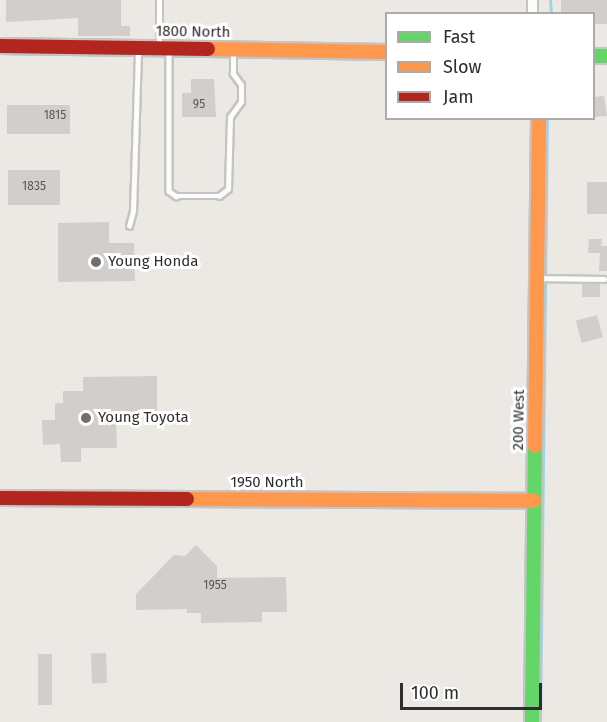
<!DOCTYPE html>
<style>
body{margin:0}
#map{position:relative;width:607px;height:722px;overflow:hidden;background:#ece8e4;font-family:"Fira Sans",sans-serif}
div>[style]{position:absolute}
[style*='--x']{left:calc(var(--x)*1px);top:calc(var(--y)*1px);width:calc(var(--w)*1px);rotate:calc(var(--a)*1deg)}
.stream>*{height:3px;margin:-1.5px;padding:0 1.5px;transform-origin:1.5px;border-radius:1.5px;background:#99d6ec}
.building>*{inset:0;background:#d1cecb;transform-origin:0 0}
.roads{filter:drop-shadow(2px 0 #c5c4c5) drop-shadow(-2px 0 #c5c4c5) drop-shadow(0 2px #c5c4c5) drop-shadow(0 -2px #c5c4c5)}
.lane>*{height:4.5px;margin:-2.25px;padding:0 2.25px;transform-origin:2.25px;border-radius:2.25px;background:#fcfcfb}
.street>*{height:9px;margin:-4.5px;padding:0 4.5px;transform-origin:4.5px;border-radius:4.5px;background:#fcfcfb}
.fast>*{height:14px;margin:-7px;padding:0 7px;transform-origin:7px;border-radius:7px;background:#63d668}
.slow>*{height:14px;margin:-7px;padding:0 7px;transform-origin:7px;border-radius:7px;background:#ff974d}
.jam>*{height:14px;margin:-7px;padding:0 7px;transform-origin:7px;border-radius:7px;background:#b3261e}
.dots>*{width:16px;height:16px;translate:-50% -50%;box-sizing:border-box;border:3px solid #fff;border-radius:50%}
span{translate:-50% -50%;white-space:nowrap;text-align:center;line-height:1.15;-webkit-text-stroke:6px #fff;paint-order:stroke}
.number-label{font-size:12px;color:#585857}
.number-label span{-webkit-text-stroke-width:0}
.street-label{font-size:15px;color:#2e2e2e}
.poi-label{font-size:15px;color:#2e2e2e}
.left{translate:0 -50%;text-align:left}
.legend{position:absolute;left:385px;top:12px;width:210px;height:108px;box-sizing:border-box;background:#fff;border:2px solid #ababab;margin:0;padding:8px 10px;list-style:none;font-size:18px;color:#2e2e2e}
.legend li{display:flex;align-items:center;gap:12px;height:30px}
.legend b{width:30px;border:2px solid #ababab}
.scale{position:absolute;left:400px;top:683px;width:142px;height:27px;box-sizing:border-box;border:3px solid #2e2e2e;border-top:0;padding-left:8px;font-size:18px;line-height:21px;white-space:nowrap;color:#2e2e2e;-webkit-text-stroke:4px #fff;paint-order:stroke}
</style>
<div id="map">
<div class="stream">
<div style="--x:550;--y:0;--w:14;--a:86"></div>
<div style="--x:540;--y:722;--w:604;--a:-89.34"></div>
</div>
<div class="building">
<div style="clip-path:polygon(6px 0,121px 0,121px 26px,130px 26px,130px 36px,78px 36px,78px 18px,6px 22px)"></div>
<div style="clip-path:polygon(561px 0,607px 0,607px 24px,594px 24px,594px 14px,561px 14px)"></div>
<div style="clip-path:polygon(191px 79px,214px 79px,216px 117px,182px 117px,182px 93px,191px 93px)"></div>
<div style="clip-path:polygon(604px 96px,607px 116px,594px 117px,594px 97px)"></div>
<div style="left:7px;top:105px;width:63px;height:29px"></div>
<div style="left:8px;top:170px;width:52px;height:35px"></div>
<div style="left:587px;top:182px;width:20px;height:32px"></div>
<div style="clip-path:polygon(109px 222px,109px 243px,134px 243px,135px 281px,58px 282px,58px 223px)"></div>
<div style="clip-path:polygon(589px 239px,602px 239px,601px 246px,607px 246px,607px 271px,599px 271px,600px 253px,588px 253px)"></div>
<div style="left:582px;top:283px;width:18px;height:14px"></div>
<div style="left:597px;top:315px;width:23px;height:22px;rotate:75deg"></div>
<div style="clip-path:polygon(157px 376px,157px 415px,116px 415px,117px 448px,81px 448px,81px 462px,61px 462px,60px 444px,43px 445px,42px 420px,55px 420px,55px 403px,63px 403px,63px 391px,83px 391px,83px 377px)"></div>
<div style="clip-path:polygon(196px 545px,217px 566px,217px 578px,286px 577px,287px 612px,262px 612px,262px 622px,201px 623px,201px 613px,187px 613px,187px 609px,136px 610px,136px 594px,174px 555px,185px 556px)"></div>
<div style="left:106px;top:653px;width:30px;height:15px;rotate:88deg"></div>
<div style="left:38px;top:654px;width:14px;height:51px"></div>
</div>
<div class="roads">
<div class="lane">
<div style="--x:159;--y:45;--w:45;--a:-90"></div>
<div style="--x:169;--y:51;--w:140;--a:90"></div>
<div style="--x:169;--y:191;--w:9;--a:36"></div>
<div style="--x:176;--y:196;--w:43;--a:0"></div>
<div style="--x:219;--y:196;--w:11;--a:-38"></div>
<div style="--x:228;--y:189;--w:72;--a:-88.4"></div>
<div style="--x:230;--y:117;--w:19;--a:-54"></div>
<div style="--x:241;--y:102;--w:17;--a:-90"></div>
<div style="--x:241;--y:85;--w:14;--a:-126"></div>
<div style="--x:233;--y:74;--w:23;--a:-90"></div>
<div style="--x:129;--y:226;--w:16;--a:-75"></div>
<div style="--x:133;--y:211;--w:162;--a:-88.2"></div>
<div style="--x:538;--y:278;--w:66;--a:0.9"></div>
</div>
<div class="street">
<div style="--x:532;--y:0;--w:14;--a:90"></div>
</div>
<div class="fast">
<div style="--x:594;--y:56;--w:13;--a:0"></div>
<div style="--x:532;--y:722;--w:276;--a:-89.4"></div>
</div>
<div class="slow">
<div style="--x:208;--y:49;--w:178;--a:1"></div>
<div style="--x:535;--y:446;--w:328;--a:-89.3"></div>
<div style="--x:187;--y:499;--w:347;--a:0.3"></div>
</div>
<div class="jam">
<div style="--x:0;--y:46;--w:208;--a:0.8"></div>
<div style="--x:0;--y:498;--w:187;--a:0.3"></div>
</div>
</div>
<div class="dots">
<div style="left:96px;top:262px;background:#706f6e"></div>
<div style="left:86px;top:418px;background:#706f6e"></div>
</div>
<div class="number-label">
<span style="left:199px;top:105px">95</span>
<span style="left:55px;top:116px">1815</span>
<span style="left:34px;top:187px">1835</span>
<span style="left:215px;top:586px">1955</span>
</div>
<div class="street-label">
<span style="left:193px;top:32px;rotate:1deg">1800 North</span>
<span style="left:519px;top:420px;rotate:-89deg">200 West</span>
<span style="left:267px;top:483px">1950 North</span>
</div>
<div class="poi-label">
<span class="left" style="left:108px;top:262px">Young Honda</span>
<span class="left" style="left:98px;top:418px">Young Toyota</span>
</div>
<ul class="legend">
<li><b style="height:8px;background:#63d668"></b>Fast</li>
<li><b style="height:8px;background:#ff974d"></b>Slow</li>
<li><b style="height:8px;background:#b3261e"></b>Jam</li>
</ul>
<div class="scale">100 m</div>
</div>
